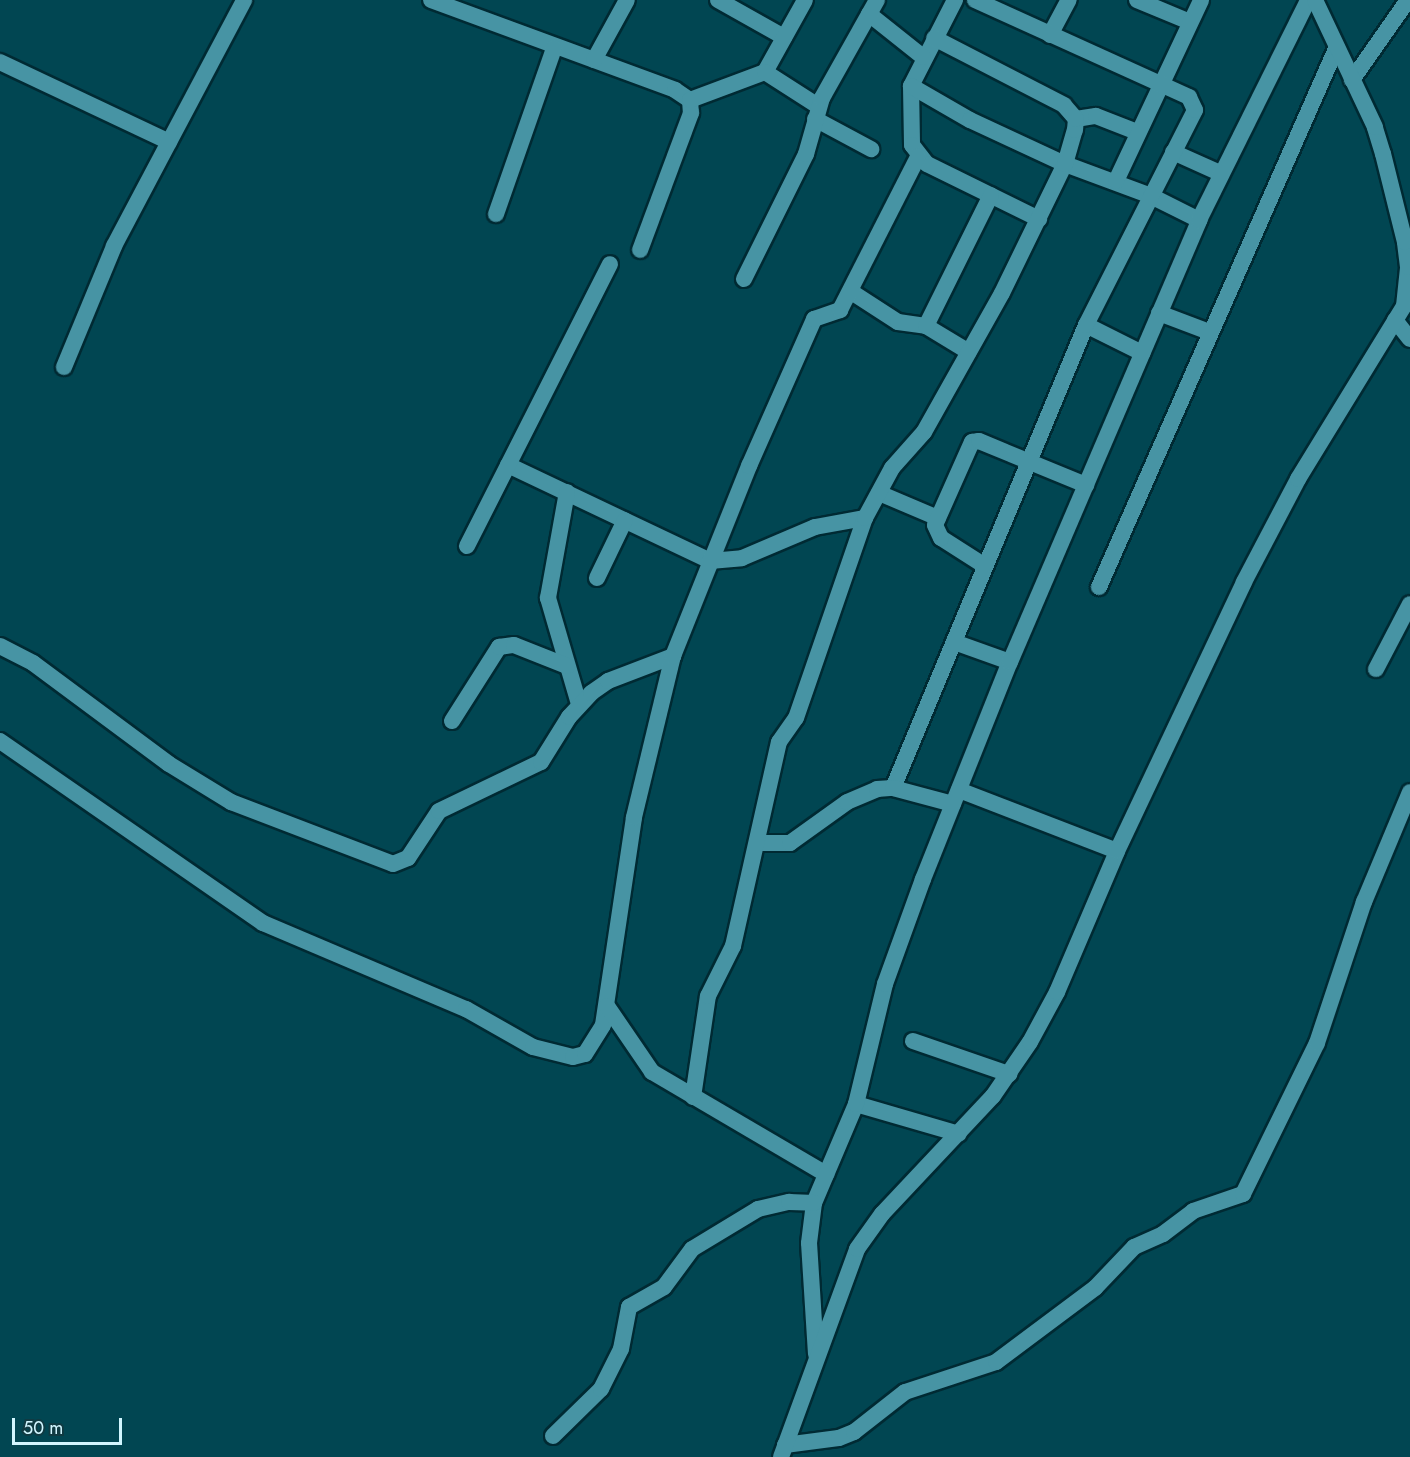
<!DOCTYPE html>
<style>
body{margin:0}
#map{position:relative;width:1410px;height:1457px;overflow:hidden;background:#014652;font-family:Jost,sans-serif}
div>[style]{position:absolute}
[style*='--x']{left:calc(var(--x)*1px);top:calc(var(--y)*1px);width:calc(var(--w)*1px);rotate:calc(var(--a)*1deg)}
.roads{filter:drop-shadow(2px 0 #002a33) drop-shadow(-2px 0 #002a33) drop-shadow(0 2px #002a33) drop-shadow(0 -2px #002a33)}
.minor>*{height:16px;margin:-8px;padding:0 8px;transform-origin:8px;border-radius:8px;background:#4794a4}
span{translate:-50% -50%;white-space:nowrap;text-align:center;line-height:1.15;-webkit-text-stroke:6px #103a42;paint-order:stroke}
.scale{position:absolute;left:12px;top:1418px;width:110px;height:27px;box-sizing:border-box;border:3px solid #d1f6ff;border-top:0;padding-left:8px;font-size:18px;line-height:21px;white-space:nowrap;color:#d1f6ff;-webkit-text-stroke:4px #103a42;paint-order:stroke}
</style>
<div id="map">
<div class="roads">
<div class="minor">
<div style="--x:431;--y:0;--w:260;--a:20.2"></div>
<div style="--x:675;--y:90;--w:18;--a:34"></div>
<div style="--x:690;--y:100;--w:13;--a:86"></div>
<div style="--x:691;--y:113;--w:146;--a:110.4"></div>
<div style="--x:718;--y:0;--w:76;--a:29.3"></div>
<div style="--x:955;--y:0;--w:97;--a:117.1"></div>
<div style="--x:911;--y:86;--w:59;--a:89"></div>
<div style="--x:912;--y:145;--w:24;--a:52"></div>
<div style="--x:927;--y:164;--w:125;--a:26.2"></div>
<div style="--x:1137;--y:0;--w:57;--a:22.5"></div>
<div style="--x:869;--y:14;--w:69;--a:38.5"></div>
<div style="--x:1050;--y:35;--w:40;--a:-62"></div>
<div style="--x:594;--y:60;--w:68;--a:-61.2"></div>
<div style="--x:0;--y:62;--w:187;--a:25.3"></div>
<div style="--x:765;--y:72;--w:82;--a:-60.9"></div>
<div style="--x:1352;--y:80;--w:98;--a:-55"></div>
<div style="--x:911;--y:86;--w:68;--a:30"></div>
<div style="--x:970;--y:120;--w:105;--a:24.9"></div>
<div style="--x:1065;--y:164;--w:92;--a:20.4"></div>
<div style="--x:1151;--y:196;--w:54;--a:26.6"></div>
<div style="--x:690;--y:100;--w:80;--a:-20.5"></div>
<div style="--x:765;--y:72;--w:63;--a:32.7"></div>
<div style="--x:815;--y:119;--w:64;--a:28.2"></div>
<div style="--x:1076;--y:119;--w:20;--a:-9"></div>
<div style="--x:1096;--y:116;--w:44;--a:21.3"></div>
<div style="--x:1173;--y:152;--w:51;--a:24.1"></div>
<div style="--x:1116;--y:181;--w:200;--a:-64.8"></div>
<div style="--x:496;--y:214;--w:176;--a:-70.7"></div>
<div style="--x:744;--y:279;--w:140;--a:-63.6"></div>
<div style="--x:806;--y:154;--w:58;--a:-74.1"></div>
<div style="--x:822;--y:98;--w:112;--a:-60.7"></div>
<div style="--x:850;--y:291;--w:57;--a:32.9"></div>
<div style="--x:898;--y:322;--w:28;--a:8"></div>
<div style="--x:926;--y:326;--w:50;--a:31.2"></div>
<div style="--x:1159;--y:313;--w:53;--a:20.8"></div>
<div style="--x:1395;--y:320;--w:24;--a:52"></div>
<div style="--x:1086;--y:325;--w:63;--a:26.6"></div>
<div style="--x:926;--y:326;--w:146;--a:-63.6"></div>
<div style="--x:64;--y:367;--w:131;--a:-67.5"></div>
<div style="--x:114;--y:246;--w:278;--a:-62.1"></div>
<div style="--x:508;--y:465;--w:224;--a:25.4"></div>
<div style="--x:710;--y:561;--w:32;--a:-5"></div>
<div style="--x:742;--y:558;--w:79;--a:-23"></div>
<div style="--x:815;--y:527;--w:51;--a:-10.2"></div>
<div style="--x:567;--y:492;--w:108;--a:100.2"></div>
<div style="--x:548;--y:598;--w:110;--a:73.7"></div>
<div style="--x:879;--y:493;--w:64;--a:23"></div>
<div style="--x:467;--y:546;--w:316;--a:-63.1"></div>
<div style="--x:985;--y:566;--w:52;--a:-147.5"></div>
<div style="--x:941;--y:538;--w:14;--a:-115"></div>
<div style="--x:935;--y:525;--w:91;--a:-66"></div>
<div style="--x:972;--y:442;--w:7;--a:-8"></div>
<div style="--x:979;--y:441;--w:116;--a:22.4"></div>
<div style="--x:597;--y:578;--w:64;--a:-64.2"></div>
<div style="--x:1099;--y:587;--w:588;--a:-66.23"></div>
<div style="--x:954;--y:642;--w:59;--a:19.7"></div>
<div style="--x:0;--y:646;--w:37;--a:27"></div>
<div style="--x:33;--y:663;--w:169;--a:36.6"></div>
<div style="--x:169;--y:764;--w:73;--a:31.5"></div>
<div style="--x:231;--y:802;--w:173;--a:20.9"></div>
<div style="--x:393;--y:864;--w:16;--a:-22"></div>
<div style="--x:408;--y:858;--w:56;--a:-56.6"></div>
<div style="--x:439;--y:811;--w:113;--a:-25.7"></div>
<div style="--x:541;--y:762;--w:53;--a:-58.1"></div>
<div style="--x:569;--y:717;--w:33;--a:-47"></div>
<div style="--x:591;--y:693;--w:21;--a:-35"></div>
<div style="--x:608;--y:681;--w:70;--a:-21"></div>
<div style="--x:1376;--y:669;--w:73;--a:-62.4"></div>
<div style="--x:452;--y:721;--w:88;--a:-57.6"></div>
<div style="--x:499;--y:647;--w:15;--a:-8"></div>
<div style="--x:514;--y:645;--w:57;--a:21.6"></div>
<div style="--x:0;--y:741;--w:320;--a:34.7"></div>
<div style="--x:263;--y:923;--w:220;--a:23"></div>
<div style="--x:466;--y:1009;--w:77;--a:29.6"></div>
<div style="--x:533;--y:1047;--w:41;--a:14"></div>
<div style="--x:573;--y:1057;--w:12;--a:-14"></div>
<div style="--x:585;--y:1054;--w:34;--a:-58"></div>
<div style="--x:603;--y:1025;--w:210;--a:-81.5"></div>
<div style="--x:634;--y:817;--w:166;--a:-76.4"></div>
<div style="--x:673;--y:656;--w:205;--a:-68.2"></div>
<div style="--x:749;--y:466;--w:161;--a:-66.1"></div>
<div style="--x:814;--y:319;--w:28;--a:-19"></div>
<div style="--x:840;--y:310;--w:172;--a:-63"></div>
<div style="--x:893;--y:788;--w:502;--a:-67.37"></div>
<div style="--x:1086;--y:325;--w:241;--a:-63.1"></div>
<div style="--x:1195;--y:110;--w:14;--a:-115"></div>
<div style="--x:1189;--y:97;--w:235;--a:-155.6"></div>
<div style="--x:959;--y:790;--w:169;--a:21.1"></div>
<div style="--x:758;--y:843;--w:32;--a:0"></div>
<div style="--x:790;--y:843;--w:70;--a:-35.7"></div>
<div style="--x:847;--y:802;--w:33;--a:-23"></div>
<div style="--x:877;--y:789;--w:16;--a:-4"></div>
<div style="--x:893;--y:788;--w:62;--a:14.9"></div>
<div style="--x:607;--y:1006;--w:80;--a:55.7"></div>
<div style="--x:652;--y:1072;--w:202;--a:30.4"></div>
<div style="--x:913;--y:1041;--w:102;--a:19"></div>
<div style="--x:693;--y:1097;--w:102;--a:-81.6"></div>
<div style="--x:708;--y:996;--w:56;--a:-63.4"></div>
<div style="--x:733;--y:946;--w:209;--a:-77.3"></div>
<div style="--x:779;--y:742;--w:29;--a:-55"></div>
<div style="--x:796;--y:718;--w:212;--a:-71"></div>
<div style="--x:865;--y:518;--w:57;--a:-61.6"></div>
<div style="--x:892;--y:468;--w:48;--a:-48.4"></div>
<div style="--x:924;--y:432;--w:159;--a:-60.7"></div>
<div style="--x:1002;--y:293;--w:144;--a:-64"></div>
<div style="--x:1065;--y:164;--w:35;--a:-74"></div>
<div style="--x:1075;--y:130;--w:11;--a:-85"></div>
<div style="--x:1076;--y:119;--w:18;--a:-131"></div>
<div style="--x:1064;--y:105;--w:146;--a:-152.7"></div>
<div style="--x:856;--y:1104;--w:107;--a:16.2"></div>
<div style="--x:816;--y:1354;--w:111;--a:-93.6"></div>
<div style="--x:809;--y:1243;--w:40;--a:-82.9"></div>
<div style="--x:814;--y:1203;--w:108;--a:-67"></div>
<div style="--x:856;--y:1104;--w:123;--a:-76.4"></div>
<div style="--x:885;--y:984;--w:112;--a:-70.1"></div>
<div style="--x:923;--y:879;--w:234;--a:-68.2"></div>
<div style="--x:1010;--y:662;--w:481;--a:-66.8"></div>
<div style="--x:1199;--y:220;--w:246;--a:-63.6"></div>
<div style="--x:553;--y:1436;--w:67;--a:-44.4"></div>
<div style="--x:601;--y:1389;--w:45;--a:-63.4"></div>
<div style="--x:621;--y:1349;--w:43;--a:-79.2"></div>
<div style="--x:629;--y:1307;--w:40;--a:-29.7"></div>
<div style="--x:664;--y:1287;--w:47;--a:-53.6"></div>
<div style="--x:692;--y:1249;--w:77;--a:-31.2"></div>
<div style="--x:758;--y:1209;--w:32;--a:-13"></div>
<div style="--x:789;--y:1202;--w:25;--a:2"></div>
<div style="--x:785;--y:1445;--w:54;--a:-7.4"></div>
<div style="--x:839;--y:1438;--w:16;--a:-22"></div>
<div style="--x:854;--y:1432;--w:65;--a:-38.1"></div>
<div style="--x:905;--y:1392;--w:96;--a:-18.2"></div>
<div style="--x:996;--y:1362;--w:124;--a:-36.8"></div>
<div style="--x:1095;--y:1288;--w:57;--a:-46.4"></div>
<div style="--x:1134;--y:1247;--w:32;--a:-24"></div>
<div style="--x:1163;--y:1234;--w:38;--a:-37"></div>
<div style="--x:1193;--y:1211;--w:53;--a:-18.8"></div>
<div style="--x:1243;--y:1194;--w:168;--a:-63.9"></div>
<div style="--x:1317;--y:1043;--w:149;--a:-71.6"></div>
<div style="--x:1364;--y:902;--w:119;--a:-67.3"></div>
<div style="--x:781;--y:1457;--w:221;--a:-69.9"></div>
<div style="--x:857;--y:1249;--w:43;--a:-54.5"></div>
<div style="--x:882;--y:1214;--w:162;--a:-46.8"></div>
<div style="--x:993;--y:1096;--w:65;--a:-55.6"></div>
<div style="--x:1030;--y:1042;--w:57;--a:-61.6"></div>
<div style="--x:1057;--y:992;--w:153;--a:-66.9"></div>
<div style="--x:1117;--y:851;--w:297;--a:-64.7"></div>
<div style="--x:1244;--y:582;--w:116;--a:-62.3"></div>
<div style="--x:1298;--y:479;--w:203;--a:-58.5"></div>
<div style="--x:1404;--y:306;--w:39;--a:-84"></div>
<div style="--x:1408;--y:267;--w:25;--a:-97"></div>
<div style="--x:1405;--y:242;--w:91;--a:-104"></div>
<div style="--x:1383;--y:154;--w:28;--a:-107"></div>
<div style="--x:1375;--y:127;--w:140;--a:-115.3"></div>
</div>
</div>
<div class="scale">50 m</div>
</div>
